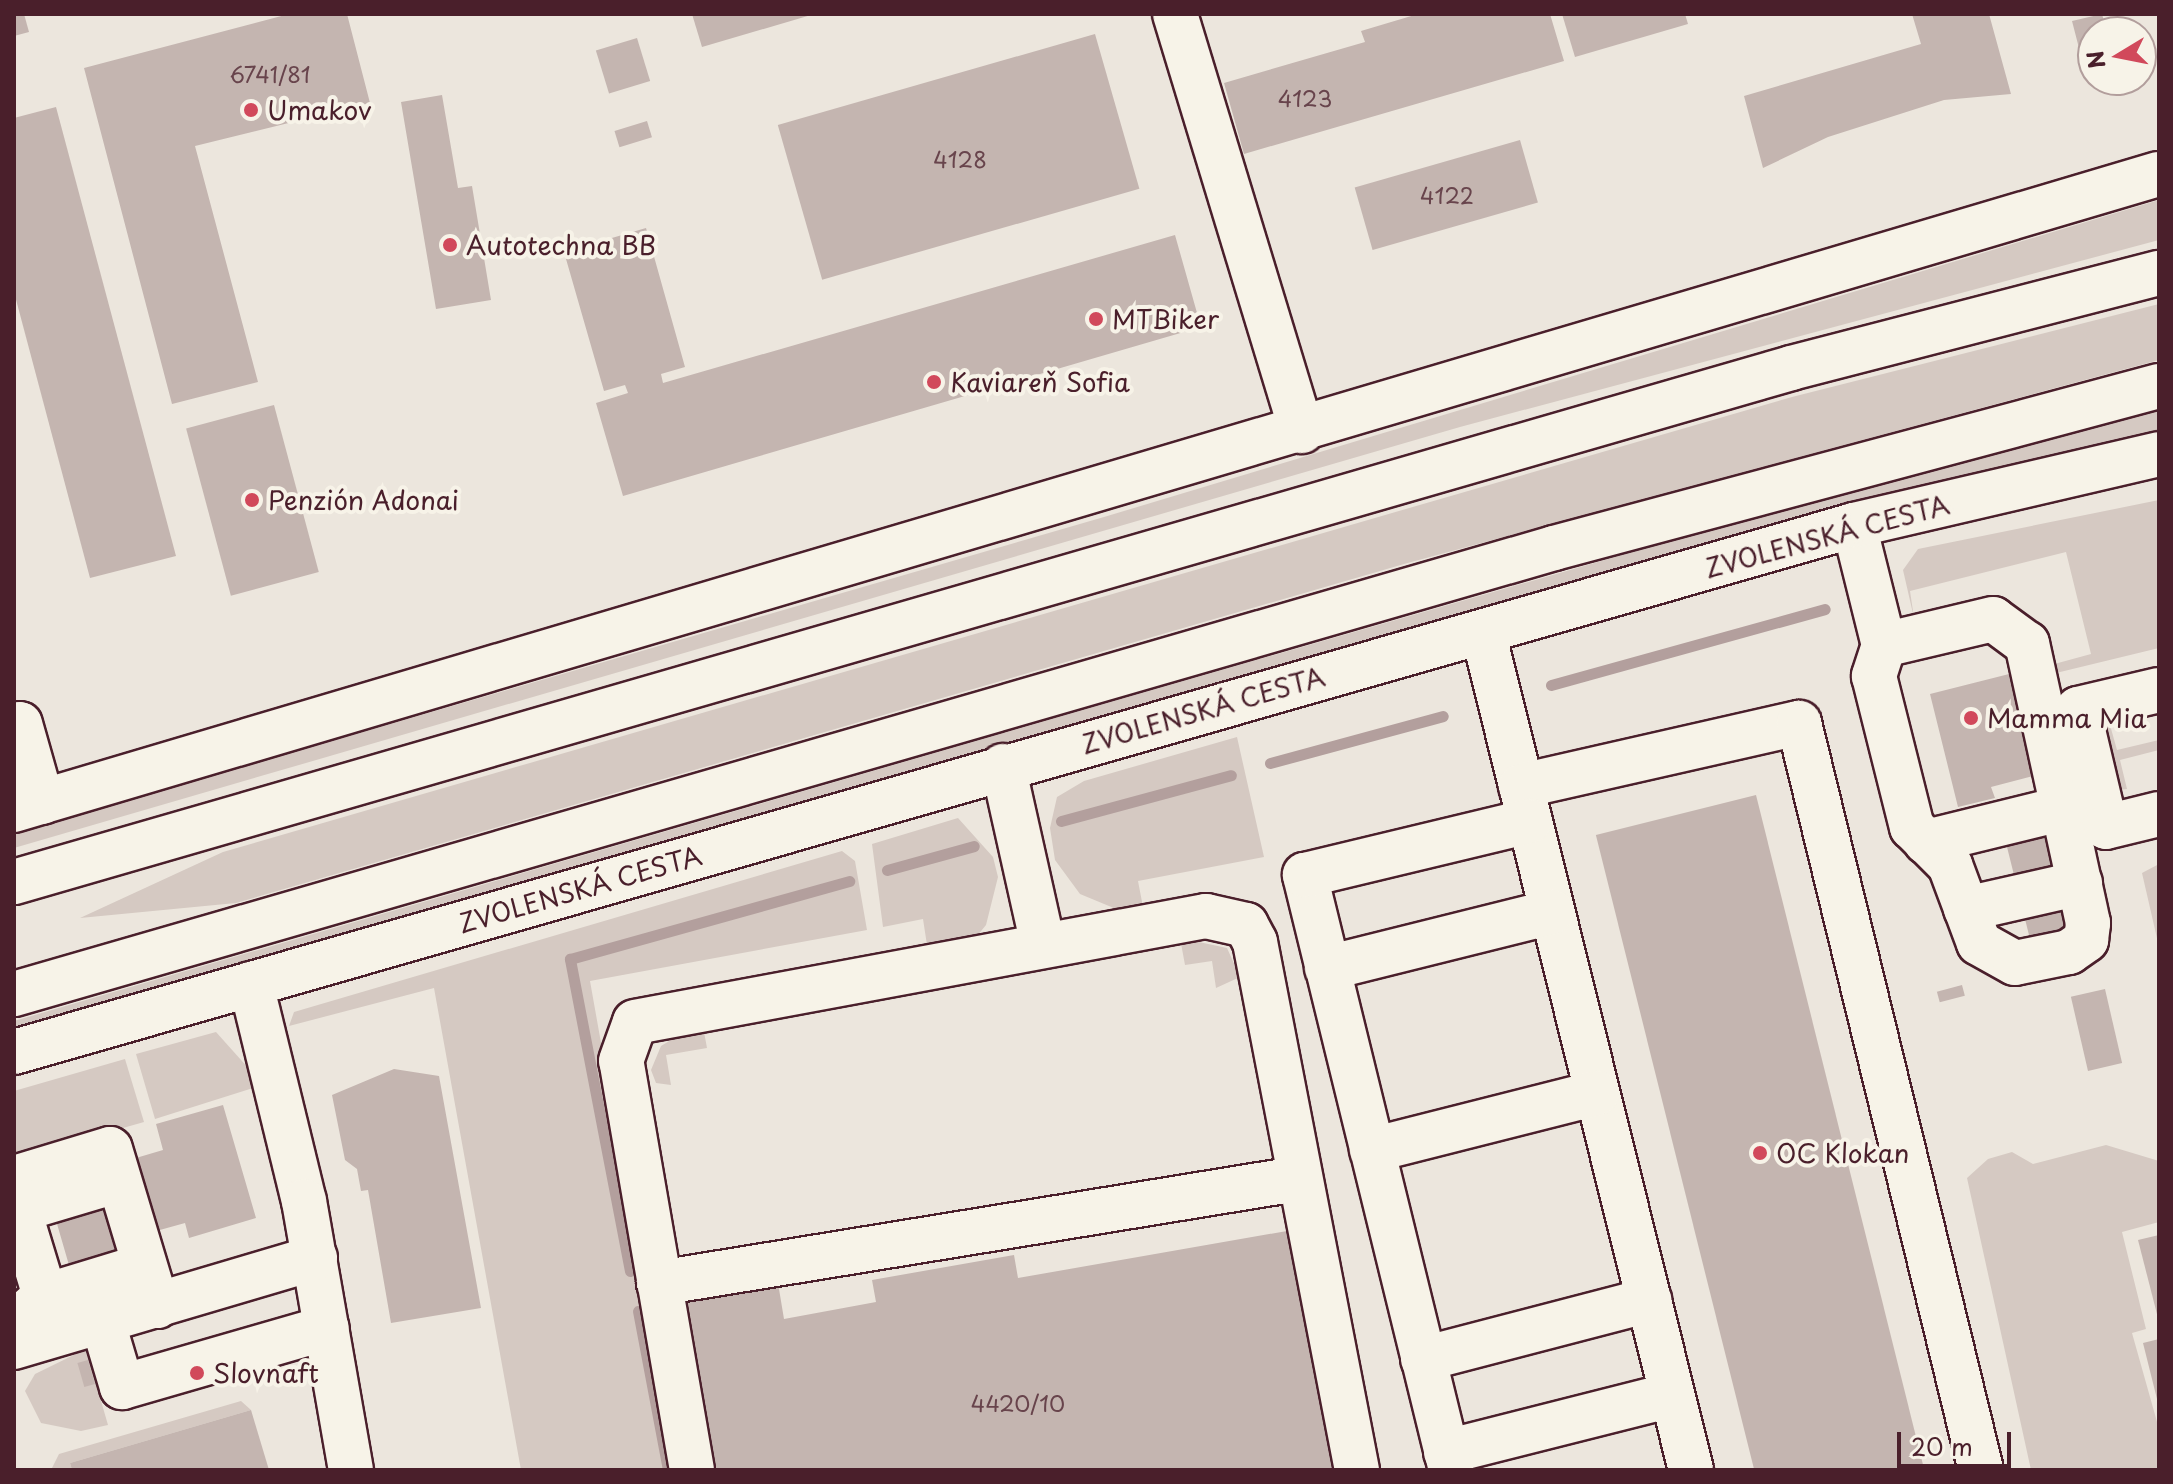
<!DOCTYPE html>
<meta charset="utf-8">
<style>
body{margin:0}
#map{position:relative;width:2173px;height:1484px;overflow:hidden;background:#ece6dd;font-family:"Playpen Sans",sans-serif}
div>[style]{position:absolute}
[style*='--x']{left:calc(var(--x)*1px);top:calc(var(--y)*1px);width:calc(var(--w)*1px);rotate:calc(var(--a)*1deg)}
.green>*{inset:0;background:#d5c9c2}
.stream>*{height:11px;margin:-5.5px;padding:0 5.5px;transform-origin:5.5px;border-radius:5.5px;background:#b39f9d}
.building>*{inset:0;background:#c4b5b0;transform-origin:0 0}
.roads{filter:drop-shadow(2px 0 #4a1f2b) drop-shadow(-2px 0 #4a1f2b) drop-shadow(0 2px #4a1f2b) drop-shadow(0 -2px #4a1f2b)}
.minor>*{height:44px;margin:-22px;padding:0 22px;transform-origin:22px;border-radius:22px;background:#f7f3e8}
.major>*{height:44px;margin:-22px;padding:0 22px;transform-origin:22px;border-radius:22px;background:#f7f3e8}
.highway>*{height:44px;margin:-22px;padding:0 22px;transform-origin:22px;border-radius:22px;background:#f7f3e8}
.dots>*{width:22px;height:22px;translate:-50% -50%;box-sizing:border-box;border:4px solid #f7f3e8;border-radius:50%}
span{translate:-50% -50%;white-space:nowrap;text-align:center;line-height:1.15;-webkit-text-stroke:8px #f7f3e8;paint-order:stroke}
.number-label{font-size:22px;color:#68444c}
.number-label span{-webkit-text-stroke-width:0}
.poi-label{font-size:26px;color:#4a1f2b}
.left{translate:0 -50%;text-align:left}
.street-label{font-size:26px;color:#4a1f2b}
.frame{position:absolute;inset:0;border:16px solid #4a1f2b;pointer-events:none}
.north{position:absolute;left:2077px;top:16px;width:80px;height:80px;box-sizing:border-box;background:#f7f3e8;border:2px solid #b29e9c;border-radius:50%;rotate:260deg;font-size:22px;font-weight:700;line-height:32px;text-align:center;color:#4a1f2b}
.north::after{content:'';display:block;margin:auto;width:28px;height:36px;background:#d1495b;clip-path:polygon(50% 0,100% 100%,50% 72%,0 100%)}
.scale{position:absolute;left:1897px;top:1432px;width:114px;height:36px;box-sizing:border-box;border:4px solid #4a1f2b;border-top:0;padding-left:10px;font-size:24px;line-height:28px;white-space:nowrap;color:#4a1f2b;-webkit-text-stroke:6px #f7f3e8;paint-order:stroke}
</style>
<div id="map">
<div class="green">
<div style="clip-path:polygon(2159px 200px,2159px 240px,1460px 427px,14px 848px,14px 833px,1104px 517px)"></div>
<div style="clip-path:polygon(2159px 304px,2159px 360px,1404px 564px,236px 903px,80px 918px,223px 852px,1792px 397px)"></div>
<div style="clip-path:polygon(2159px 410px,2159px 430px,1578px 581px,14px 1034px,14px 1021px,1062px 716px,1841px 492px)"></div>
<div style="clip-path:polygon(2159px 500px,2159px 648px,2056px 673px,2062px 698px,2047px 666px,2091px 654px,2066px 552px,1910px 591px,1914px 618px,1903px 570px,1918px 549px)"></div>
<div style="clip-path:polygon(2110px 725px,2117px 750px,2159px 740px,2159px 750px,2120px 760px,2127px 789px,2118px 790px,2100px 734px)"></div>
<div style="clip-path:polygon(1237px 737px,1264px 857px,1138px 881px,1143px 907px,1121px 911px,1080px 894px,1055px 860px,1050px 828px,1057px 797px,1084px 781px)"></div>
<div style="clip-path:polygon(958px 818px,993px 857px,998px 877px,986px 925px,977px 936px,927px 945px,923px 919px,883px 927px,872px 844px)"></div>
<div style="clip-path:polygon(842px 851px,855px 861px,867px 930px,590px 981px,677px 1470px,521px 1470px,434px 988px,289px 1026px,294px 1012px)"></div>
<div style="clip-path:polygon(2159px 864px,2159px 947px,2142px 873px)"></div>
<div style="clip-path:polygon(1180px 938px,1227px 948px,1240px 977px,1216px 988px,1212px 961px,1185px 965px)"></div>
<div style="clip-path:polygon(702px 1021px,707px 1048px,666px 1055px,671px 1085px,656px 1083px,651px 1070px,661px 1046px)"></div>
<div style="clip-path:polygon(216px 1032px,250px 1070px,253px 1088px,155px 1119px,136px 1054px)"></div>
<div style="clip-path:polygon(125px 1059px,144px 1122px,14px 1159px,14px 1091px)"></div>
<div style="clip-path:polygon(2106px 1145px,2159px 1161px,2159px 1222px,2122px 1232px,2146px 1329px,2132px 1333px,2159px 1429px,2159px 1470px,2031px 1470px,1967px 1178px,1988px 1159px,2012px 1152px,2033px 1164px)"></div>
<div style="clip-path:polygon(86px 1349px,108px 1425px,81px 1431px,41px 1423px,25px 1391px,35px 1374px)"></div>
<div style="clip-path:polygon(241px 1401px,251px 1410px,70px 1463px,72px 1470px,51px 1470px,59px 1454px)"></div>
</div>
<div class="stream">
<div style="--x:1551;--y:685;--w:284;--a:-15.5"></div>
<div style="--x:1270;--y:763;--w:179;--a:-15.2"></div>
<div style="--x:1061;--y:821;--w:176;--a:-15.1"></div>
<div style="--x:887;--y:870;--w:90;--a:-15.4"></div>
<div style="--x:630;--y:1271;--w:318;--a:-100.9"></div>
<div style="--x:570;--y:959;--w:290;--a:-15.6"></div>
<div style="--x:638;--y:1311;--w:162;--a:79.3"></div>
</div>
<div class="building">
<div style="clip-path:polygon(14px 14px,24px 14px,29px 32px,14px 36px)"></div>
<div style="clip-path:polygon(289px 14px,347px 14px,370px 103px,195px 146px,258px 382px,172px 404px,84px 68px)"></div>
<div style="clip-path:polygon(692px 14px,811px 14px,811px 15px,702px 47px)"></div>
<div style="clip-path:polygon(1418px 14px,1550px 14px,1564px 61px,1244px 154px,1224px 83px,1365px 42px,1361px 31px)"></div>
<div style="clip-path:polygon(1562px 14px,1685px 14px,1688px 24px,1575px 57px)"></div>
<div style="clip-path:polygon(1912px 14px,1989px 14px,2011px 94px,1944px 100px,1828px 137px,1763px 168px,1744px 96px,1921px 44px)"></div>
<div style="clip-path:polygon(2102px 14px,2107px 32px,2093px 32px,2093px 49px,2080px 52px,2072px 21px)"></div>
<div style="left:1095px;top:34px;width:161px;height:330px;rotate:74deg"></div>
<div style="left:637px;top:38px;width:45px;height:43px;rotate:73deg"></div>
<div style="clip-path:polygon(442px 95px,458px 188px,472px 186px,491px 300px,436px 309px,401px 102px)"></div>
<div style="clip-path:polygon(56px 107px,176px 556px,90px 578px,14px 292px,14px 118px)"></div>
<div style="left:647px;top:121px;width:17px;height:34px;rotate:73deg"></div>
<div style="left:1520px;top:140px;width:65px;height:172px;rotate:74deg"></div>
<div style="clip-path:polygon(646px 228px,685px 367px,661px 374px,663px 383px,1175px 235px,1201px 327px,623px 496px,596px 403px,628px 393px,625px 385px,604px 391px,564px 252px)"></div>
<div style="left:274px;top:405px;width:173px;height:91px;rotate:75deg"></div>
<div style="clip-path:polygon(2017px 672px,2044px 773px,1991px 787px,1995px 798px,1958px 807px,1930px 694px)"></div>
<div style="left:1756px;top:795px;width:696px;height:165px;rotate:76deg"></div>
<div style="left:2035px;top:798px;width:137px;height:39px;rotate:76deg"></div>
<div style="left:1962px;top:985px;width:11px;height:26px;rotate:75deg"></div>
<div style="left:2105px;top:989px;width:76px;height:35px;rotate:77deg"></div>
<div style="clip-path:polygon(394px 1069px,439px 1076px,481px 1308px,391px 1323px,368px 1190px,361px 1191px,357px 1169px,345px 1160px,332px 1095px)"></div>
<div style="clip-path:polygon(223px 1105px,256px 1218px,189px 1238px,185px 1223px,113px 1243px,126px 1289px,80px 1303px,37px 1155px,92px 1171px,163px 1150px,156px 1124px)"></div>
<div style="clip-path:polygon(1304px 1228px,1346px 1470px,714px 1470px,683px 1293px,777px 1277px,784px 1319px,876px 1302px,872px 1280px,1014px 1255px,1018px 1278px)"></div>
<div style="clip-path:polygon(2159px 1235px,2159px 1318px,2158px 1318px,2138px 1240px)"></div>
<div style="clip-path:polygon(2159px 1339px,2159px 1403px,2158px 1403px,2143px 1343px)"></div>
<div style="left:88px;top:1360px;width:25px;height:11px;rotate:74deg"></div>
<div style="clip-path:polygon(251px 1410px,269px 1470px,72px 1470px,70px 1463px)"></div>
</div>
<div class="roads">
<div class="minor">
<div style="--x:1175;--y:14;--w:436;--a:73.1"></div>
<div style="--x:1854;--y:525;--w:124;--a:76"></div>
<div style="--x:1884;--y:645;--w:33;--a:108"></div>
<div style="--x:1874;--y:676;--w:156;--a:75.9"></div>
<div style="--x:1912;--y:827;--w:54;--a:45"></div>
<div style="--x:1950;--y:865;--w:83;--a:69.6"></div>
<div style="--x:1979;--y:943;--w:41;--a:29.1"></div>
<div style="--x:2015;--y:963;--w:55;--a:-11.5"></div>
<div style="--x:2069;--y:952;--w:21;--a:-35"></div>
<div style="--x:2086;--y:940;--w:17;--a:-83"></div>
<div style="--x:2088;--y:923;--w:286;--a:-102.3"></div>
<div style="--x:2027;--y:644;--w:42;--a:-143.7"></div>
<div style="--x:1993;--y:619;--w:112;--a:166.6"></div>
<div style="--x:1483;--y:632;--w:863;--a:76.06"></div>
<div style="--x:2159;--y:690;--w:83;--a:166.8"></div>
<div style="--x:2078;--y:709;--w:121;--a:76.7"></div>
<div style="--x:2106;--y:827;--w:55;--a:-13.8"></div>
<div style="--x:14;--y:726;--w:6;--a:-18"></div>
<div style="--x:20;--y:724;--w:81;--a:74.2"></div>
<div style="--x:1003;--y:766;--w:183;--a:77.4"></div>
<div style="--x:1521;--y:786;--w:285;--a:-12.8"></div>
<div style="--x:1799;--y:723;--w:769;--a:76.31"></div>
<div style="--x:1926;--y:842;--w:142;--a:-13.8"></div>
<div style="--x:1966;--y:909;--w:117;--a:-12.8"></div>
<div style="--x:1327;--y:968;--w:232;--a:-14"></div>
<div style="--x:251;--y:984;--w:223;--a:76.3"></div>
<div style="--x:304;--y:1201;--w:273;--a:80.1"></div>
<div style="--x:14;--y:1052;--w:1914;--a:-15.98"></div>
<div style="--x:1854;--y:525;--w:313;--a:-13.1"></div>
<div style="--x:1372;--y:1150;--w:232;--a:-14.2"></div>
<div style="--x:14;--y:1178;--w:100;--a:-16.8"></div>
<div style="--x:110;--y:1149;--w:164;--a:73.3"></div>
<div style="--x:14;--y:1194;--w:107;--a:73.1"></div>
<div style="--x:19;--y:1210;--w:104;--a:-16.7"></div>
<div style="--x:659;--y:1283;--w:645;--a:-9.27"></div>
<div style="--x:14;--y:1323;--w:41;--a:-41.1"></div>
<div style="--x:45;--y:1296;--w:103;--a:-16.9"></div>
<div style="--x:103;--y:1323;--w:67;--a:73.5"></div>
<div style="--x:122;--y:1387;--w:213;--a:-16.1"></div>
<div style="--x:14;--y:1347;--w:314;--a:-16.5"></div>
<div style="--x:1423;--y:1359;--w:234;--a:-14.6"></div>
<div style="--x:1446;--y:1452;--w:233;--a:-14.2"></div>
<div style="--x:692;--y:1470;--w:415;--a:-99.8"></div>
<div style="--x:621;--y:1061;--w:41;--a:-70.3"></div>
<div style="--x:635;--y:1022;--w:581;--a:-10.52"></div>
<div style="--x:1206;--y:916;--w:41;--a:12.7"></div>
<div style="--x:1246;--y:925;--w:19;--a:62"></div>
<div style="--x:1255;--y:942;--w:538;--a:79.07"></div>
<div style="--x:1451;--y:1470;--w:613;--a:-103.79"></div>
<div style="--x:1305;--y:875;--w:231;--a:-13.5"></div>
</div>
<div class="major">
<div style="--x:14;--y:810;--w:2237;--a:-16.52"></div>
</div>
<div class="highway">
<div style="--x:14;--y:882;--w:1850;--a:-16.13"></div>
<div style="--x:1791;--y:368;--w:380;--a:-14.5"></div>
<div style="--x:14;--y:994;--w:1603;--a:-16.15"></div>
<div style="--x:1554;--y:548;--w:626;--a:-14.99"></div>
</div>
</div>
<div class="dots">
<div style="left:251px;top:110px;background:#d1495b"></div>
<div style="left:450px;top:245px;background:#d1495b"></div>
<div style="left:1096px;top:319px;background:#d1495b"></div>
<div style="left:934px;top:382px;background:#d1495b"></div>
<div style="left:252px;top:500px;background:#d1495b"></div>
<div style="left:1971px;top:718px;background:#d1495b"></div>
<div style="left:1760px;top:1153px;background:#d1495b"></div>
<div style="left:197px;top:1373px;background:#d1495b"></div>
</div>
<div class="number-label">
<span style="left:270px;top:74px">6741/81</span>
<span style="left:1305px;top:98px">4123</span>
<span style="left:960px;top:159px">4128</span>
<span style="left:1447px;top:195px">4122</span>
<span style="left:1018px;top:1403px">4420/10</span>
</div>
<div class="poi-label">
<span class="left" style="left:267px;top:110px">Umakov</span>
<span class="left" style="left:466px;top:245px">Autotechna BB</span>
<span class="left" style="left:1112px;top:319px">MTBiker</span>
<span class="left" style="left:950px;top:382px">Kaviareň Sofia</span>
<span class="left" style="left:268px;top:500px">Penzión Adonai</span>
<span class="left" style="left:1987px;top:718px">Mamma Mia</span>
<span class="left" style="left:1776px;top:1153px">OC Klokan</span>
<span class="left" style="left:213px;top:1373px">Slovnaft</span>
</div>
<div class="street-label">
<span style="left:1827px;top:536px;rotate:-15deg">ZVOLENSKÁ CESTA</span>
<span style="left:1203px;top:710px;rotate:-16deg">ZVOLENSKÁ CESTA</span>
<span style="left:580px;top:889px;rotate:-16deg">ZVOLENSKÁ CESTA</span>
</div>
<div class="frame"></div>
<div class="north">N</div>
<div class="scale">20 m</div>
</div>
